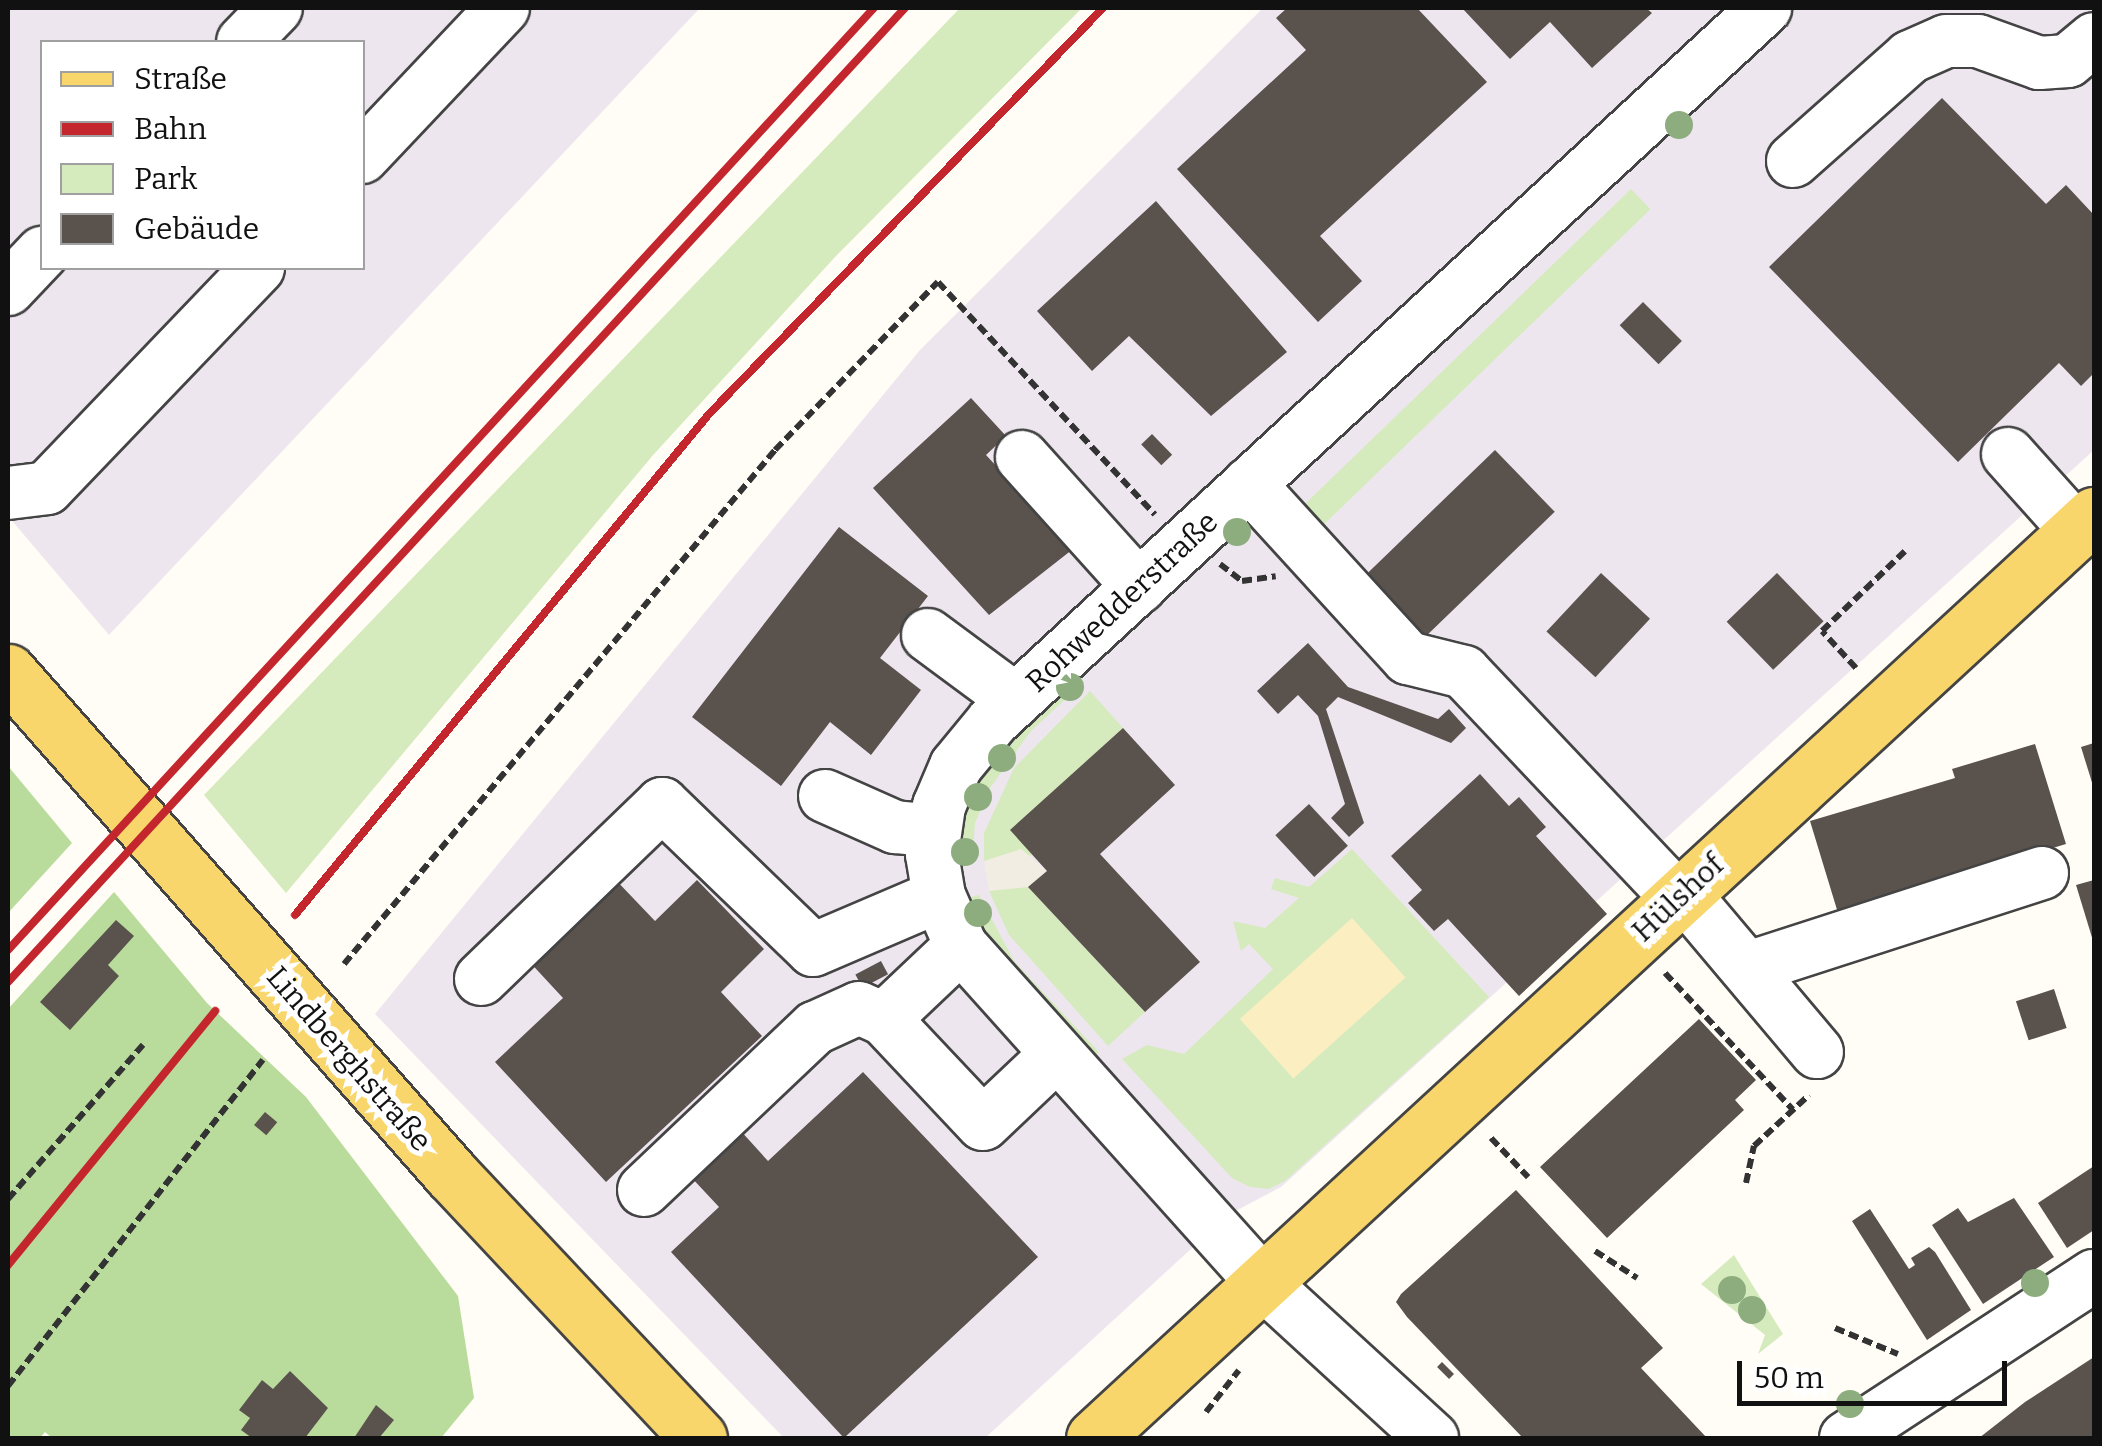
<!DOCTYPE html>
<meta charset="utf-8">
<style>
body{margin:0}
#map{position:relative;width:2102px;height:1446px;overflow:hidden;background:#fffdf5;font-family:Bitter,serif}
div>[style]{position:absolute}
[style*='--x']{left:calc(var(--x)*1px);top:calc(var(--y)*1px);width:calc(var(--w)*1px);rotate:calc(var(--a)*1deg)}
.industrial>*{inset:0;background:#eee6ef}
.green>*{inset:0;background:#d5ebbd;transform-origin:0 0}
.forest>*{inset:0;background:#b9dc9c}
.sand>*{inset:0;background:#fbeec1;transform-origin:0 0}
.plaza>*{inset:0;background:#f1ede2}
.building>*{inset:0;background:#5a524d;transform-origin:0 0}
.path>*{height:6px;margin-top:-3px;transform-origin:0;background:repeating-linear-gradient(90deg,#333 0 10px,transparent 0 15px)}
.roads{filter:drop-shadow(2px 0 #444) drop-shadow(-2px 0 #444) drop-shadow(0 2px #444) drop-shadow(0 -2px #444)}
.minor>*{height:52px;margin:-26px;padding:0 26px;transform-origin:26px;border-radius:26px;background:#fff}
.major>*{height:55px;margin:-27.5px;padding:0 27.5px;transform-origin:27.5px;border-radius:27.5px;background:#f9d66b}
.rail>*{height:8px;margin:-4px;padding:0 4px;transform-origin:4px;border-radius:4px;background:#c4262e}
.trees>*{width:28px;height:28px;margin:-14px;border-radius:50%;background:#8dad7f}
span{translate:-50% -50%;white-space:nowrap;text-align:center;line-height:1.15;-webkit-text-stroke:10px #fff;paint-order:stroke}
.street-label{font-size:30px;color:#111}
.frame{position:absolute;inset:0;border:10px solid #111;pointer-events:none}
.legend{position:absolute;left:40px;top:40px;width:325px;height:230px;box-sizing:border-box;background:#fff;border:2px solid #a0a0a0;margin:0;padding:12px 18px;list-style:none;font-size:30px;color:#111}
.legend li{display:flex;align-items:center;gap:20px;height:50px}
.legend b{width:50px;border:2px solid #a0a0a0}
.scale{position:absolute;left:1737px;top:1361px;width:270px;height:45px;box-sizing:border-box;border:5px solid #111;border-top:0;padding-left:12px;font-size:30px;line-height:35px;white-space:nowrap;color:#111;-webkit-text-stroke:8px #fff;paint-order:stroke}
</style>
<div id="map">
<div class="industrial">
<div style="clip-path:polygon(evenodd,8px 8px,700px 8px,109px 635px,8px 516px,8px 8px,42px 42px,362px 42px,362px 268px,42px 268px,42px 42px)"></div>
<div style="clip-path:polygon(1263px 8px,2094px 8px,2094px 450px,1281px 1187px,1228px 1215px,985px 1438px,784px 1438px,375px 1014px,920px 350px)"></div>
</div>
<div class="green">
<div style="clip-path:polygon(960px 8px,1082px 8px,836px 256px,654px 454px,286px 893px,204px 795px)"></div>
<div style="left:1631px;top:189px;width:28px;height:462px;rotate:46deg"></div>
<div style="clip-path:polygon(1075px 675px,1083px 683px,1031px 731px,990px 788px,975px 823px,972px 864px,960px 868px,964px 821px,976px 787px,1000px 749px)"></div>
<div style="clip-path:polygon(1090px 691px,1123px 728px,1011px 830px,1033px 855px,984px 861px,984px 833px,1014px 768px)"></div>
<div style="clip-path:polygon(1352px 849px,1489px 997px,1285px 1181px,1269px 1189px,1250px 1187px,1232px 1178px,1122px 1059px,1147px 1045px,1184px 1054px,1273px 969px,1249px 944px,1241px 951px,1233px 921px,1265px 928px,1299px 898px,1271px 889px,1275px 878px,1309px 887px)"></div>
<div style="clip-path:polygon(1008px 885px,1028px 887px,1145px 1012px,1108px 1046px,1009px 935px,989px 891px)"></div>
<div style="clip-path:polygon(979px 895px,1014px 961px,1099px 1052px,1090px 1062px,978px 927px,967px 898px)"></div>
<div style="clip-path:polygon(1734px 1255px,1783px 1334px,1758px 1354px,1765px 1335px,1701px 1284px)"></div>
</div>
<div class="forest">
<div style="clip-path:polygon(8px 766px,72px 843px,8px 913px)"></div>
<div style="clip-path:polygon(114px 892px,207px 1003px,306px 1097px,458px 1296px,474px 1398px,441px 1438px,52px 1438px,45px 1432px,40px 1438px,8px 1438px,8px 1009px)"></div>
</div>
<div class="sand">
<div style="left:1352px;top:918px;width:80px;height:151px;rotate:48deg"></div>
</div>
<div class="plaza">
<div style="clip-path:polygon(1021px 849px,1047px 871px,1028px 887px,989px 891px,984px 861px)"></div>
</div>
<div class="building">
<div style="clip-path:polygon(1287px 8px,1417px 8px,1487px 82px,1320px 236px,1362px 281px,1318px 322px,1177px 169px,1306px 50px,1276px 18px)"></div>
<div style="clip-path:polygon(1462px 8px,1646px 8px,1652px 13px,1592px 68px,1550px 22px,1510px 59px)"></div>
<div style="clip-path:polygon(1942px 98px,2046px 204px,2066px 185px,2094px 215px,2094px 373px,2081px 386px,2059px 363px,1958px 462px,1769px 267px)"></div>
<div style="clip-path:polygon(1156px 201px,1287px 352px,1211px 416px,1129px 336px,1092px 371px,1037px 311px)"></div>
<div style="left:1643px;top:302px;width:55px;height:33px;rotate:45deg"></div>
<div style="clip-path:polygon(971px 398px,1006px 436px,986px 455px,1073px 549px,989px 615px,873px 488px)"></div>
<div style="left:1152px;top:434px;width:29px;height:15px;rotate:46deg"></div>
<div style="left:1495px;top:450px;width:86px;height:182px;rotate:46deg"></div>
<div style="clip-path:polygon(839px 527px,928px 596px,880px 658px,921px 690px,871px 755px,830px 722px,781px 786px,692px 717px)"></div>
<div style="left:1601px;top:573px;width:67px;height:80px;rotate:43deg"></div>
<div style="left:1777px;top:573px;width:67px;height:70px;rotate:46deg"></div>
<div style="clip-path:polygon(1308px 643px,1348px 687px,1438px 719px,1449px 709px,1466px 728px,1451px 743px,1338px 697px,1326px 709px,1364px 823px,1349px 837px,1331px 818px,1345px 804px,1318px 716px,1298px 695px,1278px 714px,1257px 691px)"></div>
<div style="clip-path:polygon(1123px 728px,1175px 785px,1100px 854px,1200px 962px,1145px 1012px,1028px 887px,1047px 871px,1010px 830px)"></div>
<div style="clip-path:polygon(2094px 743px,2094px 789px,2081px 747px)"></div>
<div style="clip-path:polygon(2035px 744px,2066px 844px,1838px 913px,1810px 821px,1955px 778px,1952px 769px)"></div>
<div style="clip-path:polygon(1480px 774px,1509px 806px,1519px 797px,1546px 827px,1536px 836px,1607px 914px,1519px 996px,1448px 919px,1434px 931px,1408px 903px,1422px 890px,1391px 856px)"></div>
<div style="left:1309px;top:804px;width:57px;height:46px;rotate:47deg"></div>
<div style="clip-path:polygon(612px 876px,655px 921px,697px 880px,764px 949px,721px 992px,762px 1036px,606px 1182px,495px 1062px,563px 998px,525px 957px)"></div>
<div style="clip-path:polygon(2094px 880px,2094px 944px,2076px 885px)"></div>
<div style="clip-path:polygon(116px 920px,134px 936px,108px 965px,119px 976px,70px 1030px,40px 1002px)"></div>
<div style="left:881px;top:961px;width:15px;height:29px;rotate:62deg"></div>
<div style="left:2054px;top:989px;width:41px;height:40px;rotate:72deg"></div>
<div style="clip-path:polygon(1699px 1019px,1756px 1080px,1735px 1100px,1744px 1110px,1607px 1238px,1540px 1167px)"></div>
<div style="clip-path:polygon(863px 1072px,1038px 1257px,844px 1438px,671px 1252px,719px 1207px,690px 1176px,739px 1129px,768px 1161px)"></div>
<div style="left:265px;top:1112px;width:16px;height:17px;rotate:40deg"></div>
<div style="clip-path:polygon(2094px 1166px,2094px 1230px,2067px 1248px,2038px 1203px)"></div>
<div style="clip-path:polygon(1516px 1190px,1663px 1348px,1641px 1368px,1707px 1438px,1523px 1438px,1407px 1317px,1396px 1302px,1401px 1294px)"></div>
<div style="clip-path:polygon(2014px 1198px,2054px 1257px,1983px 1304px,1932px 1225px,1958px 1208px,1968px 1222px)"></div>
<div style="clip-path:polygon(1870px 1209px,1909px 1269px,1915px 1265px,1911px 1258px,1929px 1247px,1935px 1252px,1971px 1310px,1927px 1340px,1852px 1221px)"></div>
<div style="clip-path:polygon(2094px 1357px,2094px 1438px,1979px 1438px,2025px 1402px)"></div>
<div style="left:1442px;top:1362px;width:17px;height:7px;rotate:45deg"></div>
<div style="clip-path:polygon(290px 1371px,328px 1408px,305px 1438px,252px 1438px,241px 1430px,250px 1418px,239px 1410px,262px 1380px,273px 1389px)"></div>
<div style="clip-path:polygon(376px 1405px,394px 1420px,379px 1438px,354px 1438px)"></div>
</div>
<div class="path">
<div style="--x:1220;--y:564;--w:28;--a:38"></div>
<div style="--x:1242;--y:581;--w:34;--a:-8"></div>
<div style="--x:1856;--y:668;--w:50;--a:-132.6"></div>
<div style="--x:1822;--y:631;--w:115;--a:-43.9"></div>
<div style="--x:344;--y:964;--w:671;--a:-50.02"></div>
<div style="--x:775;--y:450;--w:234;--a:-45.9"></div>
<div style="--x:938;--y:282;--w:318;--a:47"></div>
<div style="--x:1665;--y:973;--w:187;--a:46.9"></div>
<div style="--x:1491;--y:1138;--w:54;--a:46.5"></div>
<div style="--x:1746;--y:1183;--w:38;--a:-78"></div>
<div style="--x:1754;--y:1146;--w:75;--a:-42.8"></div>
<div style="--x:8;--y:1199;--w:205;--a:-48.8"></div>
<div style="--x:1595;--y:1251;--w:50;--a:32.7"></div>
<div style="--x:1835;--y:1328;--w:68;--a:22.4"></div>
<div style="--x:8;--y:1386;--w:414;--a:-52"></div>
<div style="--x:1206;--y:1412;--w:53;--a:-51.8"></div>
</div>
<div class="roads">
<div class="minor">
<div style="--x:243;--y:42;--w:47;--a:-45.9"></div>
<div style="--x:362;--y:157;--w:205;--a:-46.6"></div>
<div style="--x:1793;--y:161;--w:157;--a:-41.6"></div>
<div style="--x:1910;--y:57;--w:39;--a:-24"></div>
<div style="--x:1946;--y:41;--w:32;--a:0"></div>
<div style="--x:1978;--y:41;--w:65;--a:19.8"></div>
<div style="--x:2039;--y:63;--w:29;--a:-4"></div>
<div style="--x:2068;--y:61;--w:34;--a:-40"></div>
<div style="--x:8;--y:289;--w:50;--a:-46.6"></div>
<div style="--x:2008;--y:454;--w:103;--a:48.1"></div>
<div style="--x:1022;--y:457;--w:175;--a:48"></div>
<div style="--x:1249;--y:484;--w:236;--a:47.6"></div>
<div style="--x:1408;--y:658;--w:58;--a:14"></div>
<div style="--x:1464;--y:672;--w:311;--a:46.6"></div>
<div style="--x:8;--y:493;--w:39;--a:-7"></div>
<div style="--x:47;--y:488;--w:305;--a:-46.2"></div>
<div style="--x:928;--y:635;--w:109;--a:36.5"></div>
<div style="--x:825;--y:796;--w:77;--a:23.9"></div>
<div style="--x:895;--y:827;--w:40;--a:5.7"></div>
<div style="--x:1683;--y:893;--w:208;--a:49.9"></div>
<div style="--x:961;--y:946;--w:106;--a:136.5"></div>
<div style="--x:884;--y:1019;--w:144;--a:46.7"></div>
<div style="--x:983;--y:1124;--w:99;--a:-43.4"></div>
<div style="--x:1748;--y:968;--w:309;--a:-17.9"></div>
<div style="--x:481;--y:979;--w:252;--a:-44"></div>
<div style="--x:662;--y:804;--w:210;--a:44"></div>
<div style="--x:813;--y:950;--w:137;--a:-23.2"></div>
<div style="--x:644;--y:1190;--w:236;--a:-43.5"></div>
<div style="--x:815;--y:1028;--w:48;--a:-24.4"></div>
<div style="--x:859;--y:1008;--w:27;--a:24"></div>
<div style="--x:1432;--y:1438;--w:228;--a:-137.5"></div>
<div style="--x:1264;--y:1284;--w:454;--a:-131.9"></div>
<div style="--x:961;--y:946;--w:55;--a:-113.7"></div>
<div style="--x:939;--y:896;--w:43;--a:-99.5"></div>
<div style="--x:932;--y:854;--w:49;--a:-81.7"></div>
<div style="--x:939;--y:806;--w:43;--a:-67"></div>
<div style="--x:956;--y:766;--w:58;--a:-50.6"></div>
<div style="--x:993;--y:721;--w:1051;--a:-42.72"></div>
<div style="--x:1846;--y:1438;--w:296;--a:-33.2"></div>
</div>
<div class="major">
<div style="--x:8;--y:672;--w:670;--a:48.57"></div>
<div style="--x:451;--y:1174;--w:362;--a:46.8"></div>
<div style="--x:1094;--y:1438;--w:1361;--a:-42.71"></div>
</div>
</div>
<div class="rail">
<div style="--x:295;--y:915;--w:650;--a:-50.43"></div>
<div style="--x:709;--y:414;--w:566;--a:-45.86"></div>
<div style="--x:8;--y:950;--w:1280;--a:-47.41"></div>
<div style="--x:8;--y:982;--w:1324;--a:-47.36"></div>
<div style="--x:8;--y:1265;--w:328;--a:-50.8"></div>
</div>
<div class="trees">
<div style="left:1679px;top:125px"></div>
<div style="left:1237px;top:532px"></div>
<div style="left:1070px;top:687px"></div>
<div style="left:1002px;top:758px"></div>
<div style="left:978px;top:797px"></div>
<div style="left:965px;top:852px"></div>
<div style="left:978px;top:913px"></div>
<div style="left:2035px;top:1283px"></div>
<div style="left:1732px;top:1290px"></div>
<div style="left:1752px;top:1310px"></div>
<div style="left:1850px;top:1404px"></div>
</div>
<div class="street-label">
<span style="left:1122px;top:602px;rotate:-43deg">Rohwedderstraße</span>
<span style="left:1678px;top:898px;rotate:-43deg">Hülshof</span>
<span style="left:349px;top:1059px;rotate:49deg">Lindberghstraße</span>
</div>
<div class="frame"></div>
<ul class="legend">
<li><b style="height:12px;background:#f9d66b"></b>Straße</li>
<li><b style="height:12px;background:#c4262e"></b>Bahn</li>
<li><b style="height:28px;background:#d5ebbd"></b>Park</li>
<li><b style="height:28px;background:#5a524d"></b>Gebäude</li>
</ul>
<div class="scale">50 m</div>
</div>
